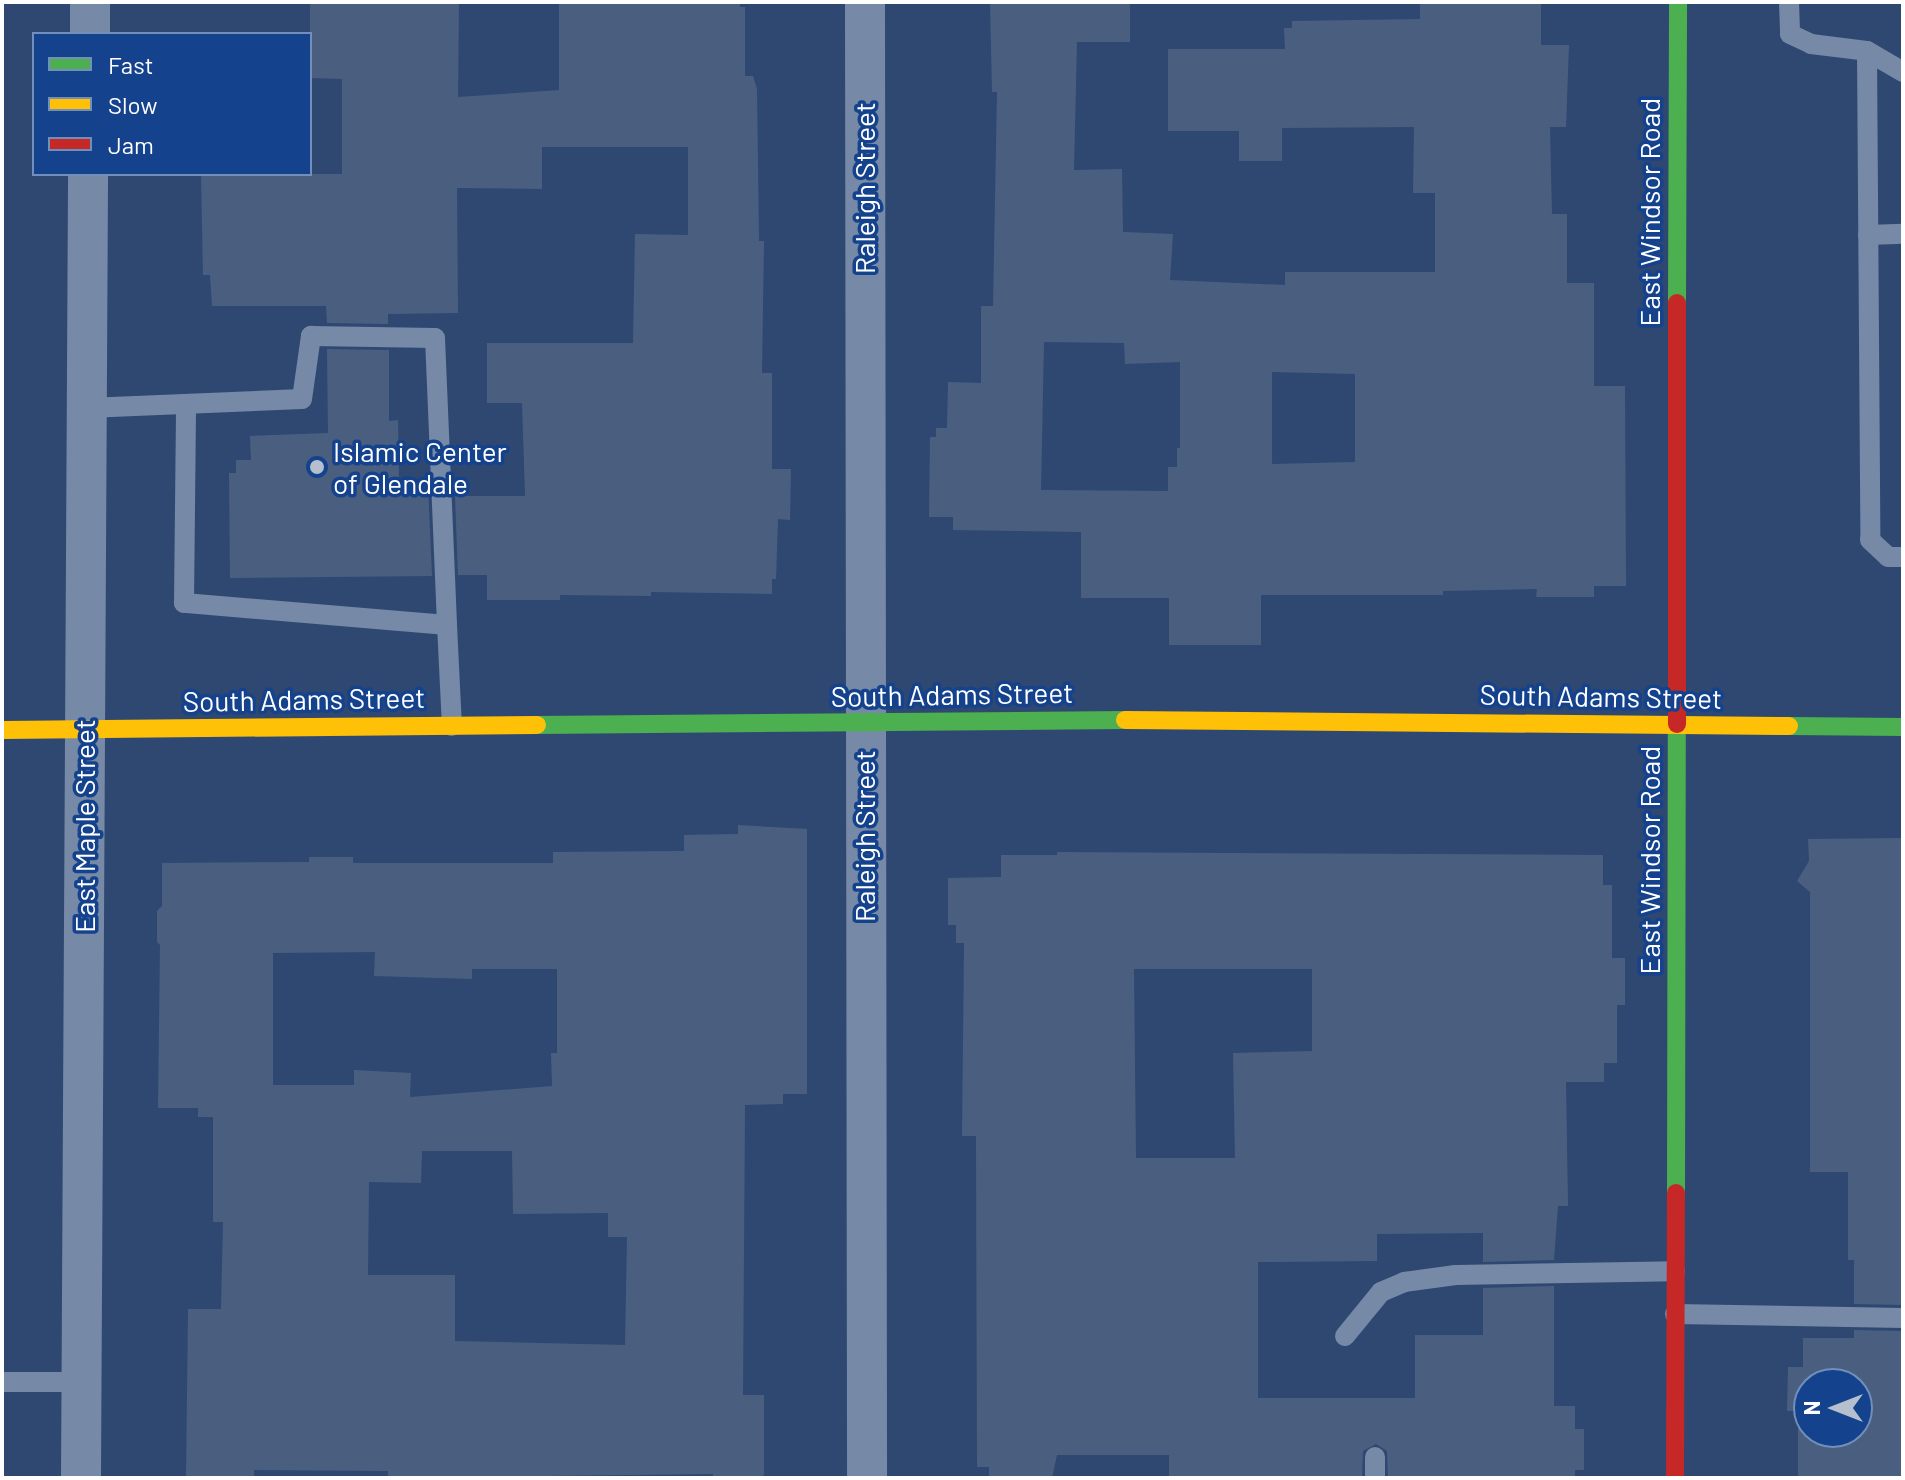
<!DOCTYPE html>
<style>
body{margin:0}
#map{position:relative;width:1905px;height:1480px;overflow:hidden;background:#2f4872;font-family:Barlow,sans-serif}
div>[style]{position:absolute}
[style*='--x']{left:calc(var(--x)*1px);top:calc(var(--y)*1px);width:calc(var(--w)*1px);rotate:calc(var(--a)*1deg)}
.building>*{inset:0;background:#4a5f80}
.lane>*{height:20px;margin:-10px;padding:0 10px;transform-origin:10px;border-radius:10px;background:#7689a6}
.street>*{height:40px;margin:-20px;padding:0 20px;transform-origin:20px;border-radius:20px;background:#7689a6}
.fast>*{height:18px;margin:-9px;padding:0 9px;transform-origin:9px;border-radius:9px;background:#4caf50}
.slow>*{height:18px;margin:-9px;padding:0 9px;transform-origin:9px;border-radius:9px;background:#ffc107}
.jam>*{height:18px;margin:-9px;padding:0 9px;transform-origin:9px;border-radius:9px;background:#c62828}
.dots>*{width:22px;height:22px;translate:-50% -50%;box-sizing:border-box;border:4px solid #14428d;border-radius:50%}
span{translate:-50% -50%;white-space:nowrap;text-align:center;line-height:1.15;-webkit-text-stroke:7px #14428d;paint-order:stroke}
.street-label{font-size:28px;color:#fff}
.poi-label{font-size:28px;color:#fff}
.left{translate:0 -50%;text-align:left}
.frame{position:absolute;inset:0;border:4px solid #fff;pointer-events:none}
.legend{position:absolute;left:32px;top:32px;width:280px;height:144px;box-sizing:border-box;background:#14428d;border:2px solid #728ebb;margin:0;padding:10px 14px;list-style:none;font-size:24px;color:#fff}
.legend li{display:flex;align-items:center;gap:16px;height:40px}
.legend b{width:40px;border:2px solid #728ebb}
.north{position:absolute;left:1793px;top:1368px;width:80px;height:80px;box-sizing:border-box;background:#14428d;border:2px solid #728ebb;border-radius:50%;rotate:270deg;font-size:22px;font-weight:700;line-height:32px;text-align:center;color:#fff}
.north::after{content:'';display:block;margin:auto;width:28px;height:36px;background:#b6bfce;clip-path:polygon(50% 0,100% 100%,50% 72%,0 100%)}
</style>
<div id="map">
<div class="building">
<div style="clip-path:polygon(310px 2px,459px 2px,458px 97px,559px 90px,559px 2px,740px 2px,740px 7px,745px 7px,745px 76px,753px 76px,757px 89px,759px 241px,764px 241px,762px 373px,772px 373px,772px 469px,791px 469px,790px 520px,778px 519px,776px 579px,772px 579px,772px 594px,651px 592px,651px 596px,560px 595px,560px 600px,487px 600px,487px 575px,458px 575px,455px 496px,525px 496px,522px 403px,487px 403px,487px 343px,633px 343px,635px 234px,688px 235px,688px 147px,542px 147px,542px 189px,457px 188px,458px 313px,388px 314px,388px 324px,327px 323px,326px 306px,212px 306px,210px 275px,203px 275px,201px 174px,342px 174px,342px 79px,310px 78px)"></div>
<div style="clip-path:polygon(evenodd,990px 2px,1130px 2px,1130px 42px,1077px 42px,1074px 170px,1122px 169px,1123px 232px,1173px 234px,1170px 280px,1285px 285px,1285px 272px,1435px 272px,1435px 193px,1413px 193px,1414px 127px,1282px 128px,1282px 161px,1239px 161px,1239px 131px,1168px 131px,1168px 49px,1285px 49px,1284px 28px,1292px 28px,1292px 21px,1420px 19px,1420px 2px,1541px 2px,1541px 45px,1569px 45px,1566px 127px,1550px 127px,1552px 214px,1567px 214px,1567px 283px,1594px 283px,1594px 386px,1625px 386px,1626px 586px,1594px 586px,1594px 597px,1536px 597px,1537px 589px,1443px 591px,1443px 595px,1261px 595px,1261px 645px,1169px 645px,1169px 598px,1081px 598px,1081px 532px,953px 530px,953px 517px,929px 517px,930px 437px,936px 437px,936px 428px,947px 428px,948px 382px,981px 383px,981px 306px,993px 306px,997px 92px,992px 92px,990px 2px,1044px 342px,1124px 343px,1125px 364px,1180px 362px,1180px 448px,1177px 448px,1177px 467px,1168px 467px,1168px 491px,1041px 490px,1044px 342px,990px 2px,1272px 372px,1355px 374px,1355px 462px,1272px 464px,1272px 372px)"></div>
<div style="clip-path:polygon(327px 349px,389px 350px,389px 421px,398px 420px,399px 484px,428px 484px,432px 576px,230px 578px,229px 473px,236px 473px,236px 460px,251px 460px,250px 436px,328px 433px)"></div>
<div style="clip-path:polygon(evenodd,738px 825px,807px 829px,807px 1094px,783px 1094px,783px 1104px,745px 1105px,743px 1395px,764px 1395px,764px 1475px,758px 1478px,713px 1478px,713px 1474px,388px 1478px,388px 1471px,254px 1470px,254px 1478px,186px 1478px,188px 1309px,221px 1309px,223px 1222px,213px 1222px,213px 1117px,198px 1117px,198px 1108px,158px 1108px,160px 945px,157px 942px,157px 911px,162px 906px,162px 863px,309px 862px,309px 857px,353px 857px,353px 863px,553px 863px,553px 852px,684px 851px,684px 835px,738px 834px,738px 825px,375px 952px,374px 976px,472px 979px,472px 969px,557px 969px,557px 1053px,551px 1053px,552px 1086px,410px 1097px,411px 1073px,354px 1070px,354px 1085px,273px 1085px,273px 953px,375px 952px,738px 825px,422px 1151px,512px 1151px,513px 1214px,608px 1213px,608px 1237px,627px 1237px,625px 1345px,455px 1341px,455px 1275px,368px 1275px,369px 1182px,421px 1183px,422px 1151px)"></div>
<div style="clip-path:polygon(1903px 838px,1903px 1305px,1854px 1304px,1854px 1260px,1848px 1260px,1848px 1172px,1810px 1172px,1810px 892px,1797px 881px,1809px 861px,1808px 839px)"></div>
<div style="clip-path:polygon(evenodd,1057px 852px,1603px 855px,1603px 885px,1612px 885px,1612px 958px,1625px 958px,1625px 1005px,1617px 1005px,1617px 1063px,1604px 1063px,1604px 1082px,1566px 1082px,1568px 1206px,1558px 1206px,1554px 1260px,1483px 1262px,1483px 1233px,1377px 1234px,1377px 1261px,1258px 1262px,1258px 1398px,1415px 1398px,1415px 1335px,1483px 1335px,1483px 1288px,1554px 1286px,1554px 1406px,1575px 1406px,1575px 1429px,1584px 1429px,1584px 1470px,1575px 1470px,1575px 1478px,1388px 1478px,1387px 1451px,1376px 1444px,1363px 1451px,1362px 1478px,1169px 1478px,1169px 1455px,1057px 1455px,1052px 1478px,989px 1478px,989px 1467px,977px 1467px,976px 1136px,962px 1136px,964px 943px,956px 943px,956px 925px,948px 925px,948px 878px,1001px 877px,1001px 855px,1057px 855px,1057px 852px,1134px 969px,1312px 969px,1312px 1051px,1233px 1053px,1235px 1158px,1136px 1158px,1134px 969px)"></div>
<div style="clip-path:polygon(evenodd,1854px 1330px,1903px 1331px,1903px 1478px,1798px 1478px,1798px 1411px,1787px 1411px,1788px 1367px,1803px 1367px,1803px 1338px,1854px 1338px,1854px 1330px,1809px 1384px,1857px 1384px,1857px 1432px,1809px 1432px,1809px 1384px)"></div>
</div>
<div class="lane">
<div style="--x:1789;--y:2;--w:32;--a:88"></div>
<div style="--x:1790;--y:34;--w:23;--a:25"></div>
<div style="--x:1811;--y:44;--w:56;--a:7.1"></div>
<div style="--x:1867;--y:51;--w:489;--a:89.6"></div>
<div style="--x:1870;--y:540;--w:25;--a:43"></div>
<div style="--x:1888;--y:557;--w:15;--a:0"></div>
<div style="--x:1867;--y:51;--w:42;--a:30.3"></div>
<div style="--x:1868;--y:235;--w:35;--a:-2"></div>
<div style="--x:87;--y:408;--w:215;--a:-2.4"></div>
<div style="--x:302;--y:399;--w:64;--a:-81.9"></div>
<div style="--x:311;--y:336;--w:124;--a:0.9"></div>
<div style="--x:435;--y:338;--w:287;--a:87.6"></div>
<div style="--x:447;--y:625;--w:264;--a:-175.2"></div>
<div style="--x:184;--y:603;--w:198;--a:-89.4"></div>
<div style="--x:447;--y:625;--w:101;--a:87.2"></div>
<div style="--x:1675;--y:1314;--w:228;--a:1"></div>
<div style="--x:1345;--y:1336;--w:57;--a:-50.7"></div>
<div style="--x:1381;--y:1292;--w:25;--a:-23"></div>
<div style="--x:1404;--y:1282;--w:52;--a:-7.7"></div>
<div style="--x:1456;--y:1275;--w:219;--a:-1"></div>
<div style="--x:2;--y:1382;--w:80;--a:0"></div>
<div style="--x:1375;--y:1457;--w:21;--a:90"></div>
</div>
<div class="street">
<div style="--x:865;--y:2;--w:1476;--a:89.92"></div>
<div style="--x:90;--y:34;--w:32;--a:-90"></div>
<div style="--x:81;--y:1478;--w:1304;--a:-89.69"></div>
</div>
<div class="fast">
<div style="--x:1677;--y:303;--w:301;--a:-89.8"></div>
<div style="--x:537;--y:725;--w:588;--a:-0.49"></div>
<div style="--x:1789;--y:726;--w:114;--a:0.5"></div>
<div style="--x:1676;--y:1193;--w:469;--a:-89.9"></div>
</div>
<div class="slow">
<div style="--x:1125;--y:720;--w:664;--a:0.52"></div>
<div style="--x:2;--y:730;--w:535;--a:-0.54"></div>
</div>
<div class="jam">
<div style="--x:1677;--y:724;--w:421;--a:-90"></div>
<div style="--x:1675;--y:1478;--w:285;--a:-89.8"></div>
</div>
<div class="dots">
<div style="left:317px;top:467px;background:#b6bfce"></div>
</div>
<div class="street-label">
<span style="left:864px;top:188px;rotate:-90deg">Raleigh Street</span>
<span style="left:1649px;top:212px;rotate:-90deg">East Windsor Road</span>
<span style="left:952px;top:694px;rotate:-1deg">South Adams Street</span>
<span style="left:1601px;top:696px;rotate:1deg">South Adams Street</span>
<span style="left:304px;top:699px;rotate:-1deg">South Adams Street</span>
<span style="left:84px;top:826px;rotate:-90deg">East Maple Street</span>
<span style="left:864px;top:836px;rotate:-90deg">Raleigh Street</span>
<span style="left:1649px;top:860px;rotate:-90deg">East Windsor Road</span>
</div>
<div class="poi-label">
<span class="left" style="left:333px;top:467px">Islamic Center<br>of Glendale</span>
</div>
<div class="frame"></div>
<ul class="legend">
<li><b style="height:10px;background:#4caf50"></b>Fast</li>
<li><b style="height:10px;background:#ffc107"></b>Slow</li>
<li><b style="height:10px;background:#c62828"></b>Jam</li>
</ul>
<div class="north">N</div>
</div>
